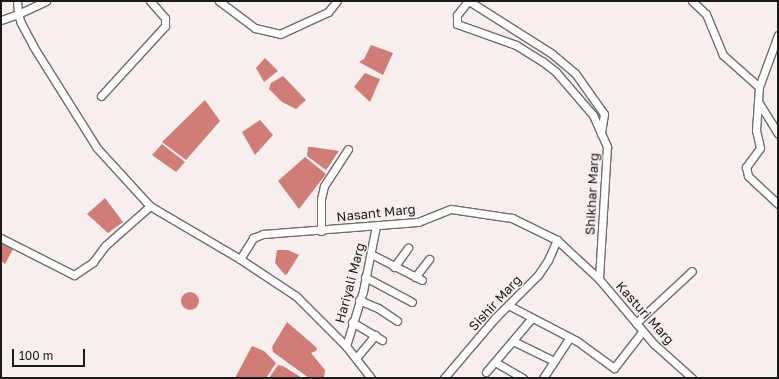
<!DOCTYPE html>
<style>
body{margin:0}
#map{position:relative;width:779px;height:379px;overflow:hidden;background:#f6efee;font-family:"Golos Text",sans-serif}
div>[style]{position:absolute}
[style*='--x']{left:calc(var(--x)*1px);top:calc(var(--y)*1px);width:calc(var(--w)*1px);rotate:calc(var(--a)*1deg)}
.water>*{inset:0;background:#d07c77}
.round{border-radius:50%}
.roads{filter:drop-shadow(1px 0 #726c6c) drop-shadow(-1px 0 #726c6c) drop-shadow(0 1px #726c6c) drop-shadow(0 -1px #726c6c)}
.minor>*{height:7px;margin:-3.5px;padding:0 3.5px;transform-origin:3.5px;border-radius:3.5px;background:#fff}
span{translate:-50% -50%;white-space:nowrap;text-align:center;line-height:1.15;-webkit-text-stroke:3px #f6efee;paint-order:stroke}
.street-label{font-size:13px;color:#1d1a1a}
.frame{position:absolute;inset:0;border:2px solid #1d1a1a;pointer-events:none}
.scale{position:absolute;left:12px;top:349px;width:73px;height:18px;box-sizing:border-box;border:2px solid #1d1a1a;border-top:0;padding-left:5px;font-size:12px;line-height:14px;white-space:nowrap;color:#1d1a1a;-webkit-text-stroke:3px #f6efee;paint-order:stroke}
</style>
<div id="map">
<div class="water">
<div style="clip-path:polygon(371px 45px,393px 53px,383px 75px,359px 62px,364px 59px)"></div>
<div style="clip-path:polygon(265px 58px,278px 71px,264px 82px,256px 68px)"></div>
<div style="clip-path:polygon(365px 73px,380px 79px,370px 102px,354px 87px)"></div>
<div style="clip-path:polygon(283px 76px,306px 100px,296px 109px,282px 102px,269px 89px,271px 83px)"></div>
<div style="clip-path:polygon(205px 100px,220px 121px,186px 160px,162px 142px)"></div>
<div style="clip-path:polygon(260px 120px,273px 135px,255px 155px,242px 132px)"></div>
<div style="clip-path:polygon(162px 144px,185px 162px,176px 172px,152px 155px)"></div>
<div style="clip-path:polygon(308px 147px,312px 147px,339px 151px,326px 170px,307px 156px)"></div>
<div style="clip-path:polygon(305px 157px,326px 174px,299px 209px,278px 181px)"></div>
<div style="clip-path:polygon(105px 198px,123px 222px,108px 233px,87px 214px)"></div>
<div style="clip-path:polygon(2px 241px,13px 249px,5px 264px,1px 261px)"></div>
<div style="clip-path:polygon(277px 250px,288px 250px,299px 255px,287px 274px,285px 275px,275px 263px)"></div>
<div class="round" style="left:181px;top:292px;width:18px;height:18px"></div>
<div style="clip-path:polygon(287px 322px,317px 348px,316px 351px,311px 353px,325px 370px,324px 378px,309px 378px,273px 352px,272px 347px)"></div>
<div style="clip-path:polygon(252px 346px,264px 351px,276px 363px,266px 378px,235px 378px)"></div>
<div style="clip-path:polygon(278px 365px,283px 366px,302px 378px,269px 378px)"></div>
</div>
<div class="roads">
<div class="minor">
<div style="--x:46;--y:1;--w:31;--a:155"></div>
<div style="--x:18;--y:14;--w:9;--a:72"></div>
<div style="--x:21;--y:23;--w:26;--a:62"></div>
<div style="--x:33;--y:46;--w:120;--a:57.9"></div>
<div style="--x:97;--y:148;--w:79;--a:47.6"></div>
<div style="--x:150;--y:206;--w:104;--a:30.5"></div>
<div style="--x:240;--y:259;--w:67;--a:33.5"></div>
<div style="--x:296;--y:296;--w:71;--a:45"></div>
<div style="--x:346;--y:346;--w:41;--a:52"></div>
<div style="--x:219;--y:1;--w:45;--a:36.9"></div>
<div style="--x:255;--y:28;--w:26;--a:13"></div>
<div style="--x:280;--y:34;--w:53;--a:-24.6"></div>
<div style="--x:328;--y:12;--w:14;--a:-51"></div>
<div style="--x:468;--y:1;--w:18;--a:128"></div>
<div style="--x:457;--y:15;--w:9;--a:90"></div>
<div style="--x:457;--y:24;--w:63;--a:19.6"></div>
<div style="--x:516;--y:45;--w:31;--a:32"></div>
<div style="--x:542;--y:61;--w:18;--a:38"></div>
<div style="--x:556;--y:72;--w:57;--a:49.3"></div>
<div style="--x:593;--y:115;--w:35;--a:66"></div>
<div style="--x:607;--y:147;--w:132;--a:93.5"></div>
<div style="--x:469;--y:1;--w:97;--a:32.4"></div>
<div style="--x:551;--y:53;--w:31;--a:40"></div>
<div style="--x:575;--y:73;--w:50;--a:54.7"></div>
<div style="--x:604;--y:114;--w:20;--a:99"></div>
<div style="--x:692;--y:1;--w:19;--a:43"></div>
<div style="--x:706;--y:14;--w:44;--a:67.5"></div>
<div style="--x:723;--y:55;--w:48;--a:41.6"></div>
<div style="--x:1;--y:20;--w:18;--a:-19"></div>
<div style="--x:18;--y:14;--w:13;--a:-94"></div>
<div style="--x:778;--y:35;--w:55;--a:110.1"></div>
<div style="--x:759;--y:87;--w:43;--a:94"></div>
<div style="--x:756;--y:130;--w:18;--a:77"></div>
<div style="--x:760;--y:148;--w:24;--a:126"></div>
<div style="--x:746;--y:167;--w:9;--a:77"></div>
<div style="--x:748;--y:176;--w:41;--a:43"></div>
<div style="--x:101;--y:96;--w:95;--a:-47.6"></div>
<div style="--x:165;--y:26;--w:8;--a:-90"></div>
<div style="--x:165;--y:18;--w:23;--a:-131"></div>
<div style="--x:759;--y:103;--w:36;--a:58"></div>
<div style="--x:321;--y:231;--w:32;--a:-90"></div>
<div style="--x:321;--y:199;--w:13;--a:-77"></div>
<div style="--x:324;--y:186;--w:44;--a:-57"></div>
<div style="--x:1;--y:238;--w:82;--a:26.9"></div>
<div style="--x:74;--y:275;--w:23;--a:-34"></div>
<div style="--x:93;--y:262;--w:21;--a:-53"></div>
<div style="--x:106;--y:245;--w:59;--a:-41.6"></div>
<div style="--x:371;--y:254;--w:57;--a:27"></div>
<div style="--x:240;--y:259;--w:25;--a:-58"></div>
<div style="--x:253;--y:238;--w:11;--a:-22"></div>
<div style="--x:263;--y:234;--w:155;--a:-4.4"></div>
<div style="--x:418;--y:222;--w:35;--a:-22"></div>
<div style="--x:451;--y:209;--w:62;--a:8.4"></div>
<div style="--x:512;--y:218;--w:50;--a:26.1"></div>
<div style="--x:557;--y:240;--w:57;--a:42.9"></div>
<div style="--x:599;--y:279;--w:85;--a:49.8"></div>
<div style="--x:654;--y:344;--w:51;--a:41.8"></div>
<div style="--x:394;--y:267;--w:24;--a:-54"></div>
<div style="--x:365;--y:277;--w:53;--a:28"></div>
<div style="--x:415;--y:277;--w:23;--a:-52"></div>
<div style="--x:359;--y:300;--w:21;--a:23"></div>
<div style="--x:378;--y:308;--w:23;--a:34"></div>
<div style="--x:508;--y:305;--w:78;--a:27.6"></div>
<div style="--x:577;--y:341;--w:46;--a:36.1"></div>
<div style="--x:614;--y:368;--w:46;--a:-52.1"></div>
<div style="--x:352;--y:322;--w:35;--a:31"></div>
<div style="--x:636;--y:323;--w:76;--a:-42.9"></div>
<div style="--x:513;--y:341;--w:46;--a:26"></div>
<div style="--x:346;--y:346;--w:58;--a:-72.8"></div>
<div style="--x:363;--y:291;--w:66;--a:-78.7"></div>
<div style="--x:356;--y:358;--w:30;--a:-50"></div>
<div style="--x:495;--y:362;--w:32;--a:30"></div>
<div style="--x:486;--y:372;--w:70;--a:-49.7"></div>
<div style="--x:444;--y:378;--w:79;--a:-49.6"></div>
<div style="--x:495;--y:318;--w:61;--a:-45"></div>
<div style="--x:538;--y:275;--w:18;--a:-56"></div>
<div style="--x:548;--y:260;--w:22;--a:-66"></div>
<div style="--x:543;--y:378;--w:49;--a:-56.6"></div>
</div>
</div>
<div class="street-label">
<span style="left:592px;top:194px;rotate:-87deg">Shikhar Marg</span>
<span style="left:376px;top:213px;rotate:-6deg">Nasant Marg</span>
<span style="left:350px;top:283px;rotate:-75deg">Hariyali Marg</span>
<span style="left:495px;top:303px;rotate:-47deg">Sishir Marg</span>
<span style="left:645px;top:313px;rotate:48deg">Kasturi Marg</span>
</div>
<div class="frame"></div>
<div class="scale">100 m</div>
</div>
